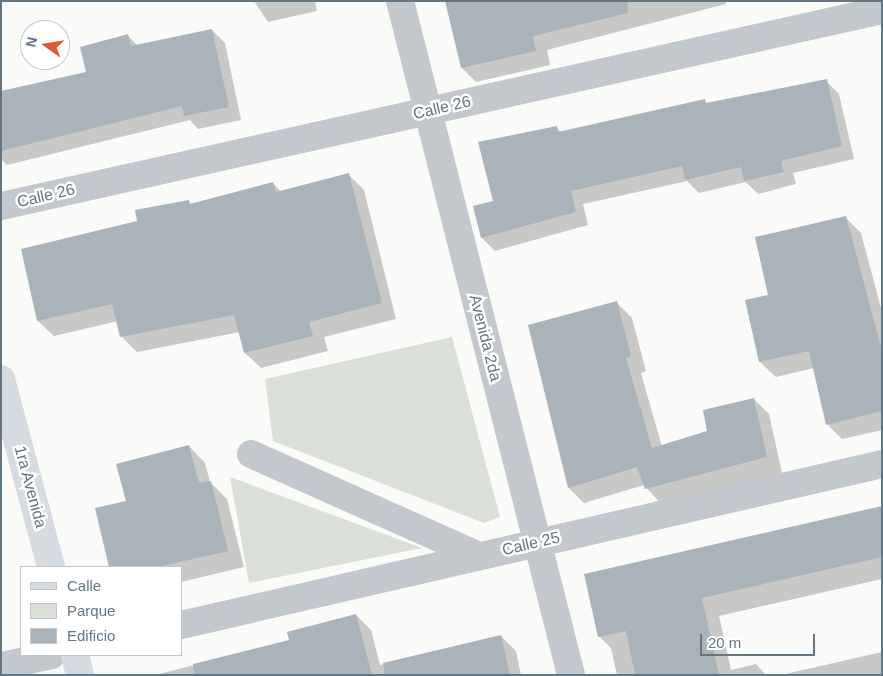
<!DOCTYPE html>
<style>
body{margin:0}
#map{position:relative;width:883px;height:676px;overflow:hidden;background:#fafaf8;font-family:Helvetica,sans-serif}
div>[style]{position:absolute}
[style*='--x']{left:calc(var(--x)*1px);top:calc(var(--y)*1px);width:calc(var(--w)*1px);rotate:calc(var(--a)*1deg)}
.green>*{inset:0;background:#dadfd7}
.shadow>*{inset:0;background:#0003}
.building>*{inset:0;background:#aab3b9}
.minor>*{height:28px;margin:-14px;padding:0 14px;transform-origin:14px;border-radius:14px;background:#c3c8cc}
.major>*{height:28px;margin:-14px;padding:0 14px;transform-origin:14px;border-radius:14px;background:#d6dbdf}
span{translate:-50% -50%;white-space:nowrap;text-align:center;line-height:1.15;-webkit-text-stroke:5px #fff;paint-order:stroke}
.street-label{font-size:16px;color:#657683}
.frame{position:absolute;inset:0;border:2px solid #657683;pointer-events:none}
.legend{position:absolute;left:20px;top:566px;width:162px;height:90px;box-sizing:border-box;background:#fff;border:1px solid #c1c8cd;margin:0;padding:6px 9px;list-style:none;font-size:15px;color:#657683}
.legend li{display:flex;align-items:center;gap:10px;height:25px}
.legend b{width:25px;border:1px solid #c1c8cd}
.north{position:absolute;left:20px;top:20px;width:50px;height:50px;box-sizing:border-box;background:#fff;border:1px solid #c1c8cd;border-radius:50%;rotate:283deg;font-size:14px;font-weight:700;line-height:20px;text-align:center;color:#657683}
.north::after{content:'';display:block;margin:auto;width:18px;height:22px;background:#e4572e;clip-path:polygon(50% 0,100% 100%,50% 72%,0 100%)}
.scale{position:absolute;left:700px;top:634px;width:115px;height:22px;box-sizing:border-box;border:2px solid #657683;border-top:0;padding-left:6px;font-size:15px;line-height:18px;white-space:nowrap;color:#657683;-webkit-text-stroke:4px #fff;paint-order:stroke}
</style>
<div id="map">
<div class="green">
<div style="clip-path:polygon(452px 337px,500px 517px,484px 523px,273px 441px,265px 379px)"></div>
<div style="clip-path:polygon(230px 477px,422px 548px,249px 583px)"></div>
</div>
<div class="shadow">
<div style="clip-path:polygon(254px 1px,315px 1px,317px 11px,268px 22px)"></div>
<div style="clip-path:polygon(447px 1px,726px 1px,726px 4px,547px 50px,550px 65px,476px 82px,462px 68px)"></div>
<div style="clip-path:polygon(212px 30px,225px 43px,241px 120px,198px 129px,190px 120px,7px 165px,1px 159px,1px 93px,87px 72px,128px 36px,138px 46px)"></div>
<div style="clip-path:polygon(826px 81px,839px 94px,854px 159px,793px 173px,796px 184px,758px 194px,746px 182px,699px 193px,687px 181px,583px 204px,588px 225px,495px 251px,482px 238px,475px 207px,494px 202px,556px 128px,561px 132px,704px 101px,708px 104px)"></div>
<div style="clip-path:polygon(348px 174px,364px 190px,396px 319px,324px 337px,328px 351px,261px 368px,245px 353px,240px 332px,137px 352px,121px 336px,118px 321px,54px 336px,38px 321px,22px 250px,138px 222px,188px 201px,192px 205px,273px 183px,281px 192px)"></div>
<div style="clip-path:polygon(845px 217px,861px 233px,882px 312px,882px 430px,842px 439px,827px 424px,814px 368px,776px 377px,760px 362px,770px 296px)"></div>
<div style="clip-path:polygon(617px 303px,632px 318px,646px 371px,641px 373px,662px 447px,709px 432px,754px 399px,769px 414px,782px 473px,661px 504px,644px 485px,584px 503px,569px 488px,529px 326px)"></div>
<div style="clip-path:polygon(189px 446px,205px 463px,210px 482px,227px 499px,244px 567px,181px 582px,181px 567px,110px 567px,96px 509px,128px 502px)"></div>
<div style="clip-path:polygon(882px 507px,882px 579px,719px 616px,731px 670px,756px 664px,766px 675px,617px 675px,611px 648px,599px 636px)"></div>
<div style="clip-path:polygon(356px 615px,371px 630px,380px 665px,501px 636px,516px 651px,521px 675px,155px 675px,290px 641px)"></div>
<div style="clip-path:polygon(882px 652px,882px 675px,781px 675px)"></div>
</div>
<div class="building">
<div style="clip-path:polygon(445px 1px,627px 1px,628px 13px,533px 36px,536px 51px,461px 68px)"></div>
<div style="clip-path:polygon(212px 29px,229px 107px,184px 116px,182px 106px,1px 151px,1px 91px,86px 72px,80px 47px,128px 34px,131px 46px)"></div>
<div style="clip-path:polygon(827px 79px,842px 146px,781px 161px,784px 172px,744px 181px,741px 167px,685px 180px,682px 166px,571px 191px,576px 212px,481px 238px,473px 206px,493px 201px,478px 142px,557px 126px,558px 132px,705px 99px,706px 103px)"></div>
<div style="clip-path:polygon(349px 173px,382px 303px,309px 322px,313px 336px,244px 353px,234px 315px,120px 337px,112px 304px,37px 321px,21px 249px,137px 221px,135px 210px,189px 200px,190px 204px,273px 182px,276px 192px)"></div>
<div style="clip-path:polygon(846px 216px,882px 351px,882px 411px,826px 425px,809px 351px,759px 362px,745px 300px,768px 295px,755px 237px)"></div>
<div style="clip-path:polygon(617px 301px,631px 356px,626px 358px,652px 448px,707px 431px,703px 410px,754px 398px,767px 457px,645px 489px,637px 467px,568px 488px,528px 325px)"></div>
<div style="clip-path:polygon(189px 445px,199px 483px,211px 481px,228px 551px,158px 567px,109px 567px,95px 508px,126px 501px,116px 464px)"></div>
<div style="clip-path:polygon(882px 506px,882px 557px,702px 598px,719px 675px,635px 675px,626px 631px,598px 637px,584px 574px)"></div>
<div style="clip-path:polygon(356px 614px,372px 675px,194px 675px,193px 664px,289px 640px,287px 632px)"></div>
<div style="clip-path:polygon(501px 635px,510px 675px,385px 675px,383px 663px)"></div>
</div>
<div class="minor">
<div style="--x:400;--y:1;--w:695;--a:75.76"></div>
<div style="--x:1;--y:206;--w:903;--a:-12.54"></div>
<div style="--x:251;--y:454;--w:250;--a:24.1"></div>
<div style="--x:181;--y:625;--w:719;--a:-12.93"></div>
<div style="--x:1;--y:666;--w:52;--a:-12.2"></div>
</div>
<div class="major">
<div style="--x:1;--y:379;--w:195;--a:75.1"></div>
<div style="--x:75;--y:655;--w:21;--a:76"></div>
</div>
<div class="street-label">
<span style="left:442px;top:108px;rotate:-13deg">Calle 26</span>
<span style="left:46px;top:196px;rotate:-13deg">Calle 26</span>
<span style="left:485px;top:338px;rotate:76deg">Avenida 2da</span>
<span style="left:30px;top:487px;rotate:75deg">1ra Avenida</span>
<span style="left:531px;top:544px;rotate:-13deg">Calle 25</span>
</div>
<div class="frame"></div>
<ul class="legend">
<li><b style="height:6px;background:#d6dbdf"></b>Calle</li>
<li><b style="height:14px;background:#dadfd7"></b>Parque</li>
<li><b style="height:14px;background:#aab3b9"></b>Edificio</li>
</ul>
<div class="north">N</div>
<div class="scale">20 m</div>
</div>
